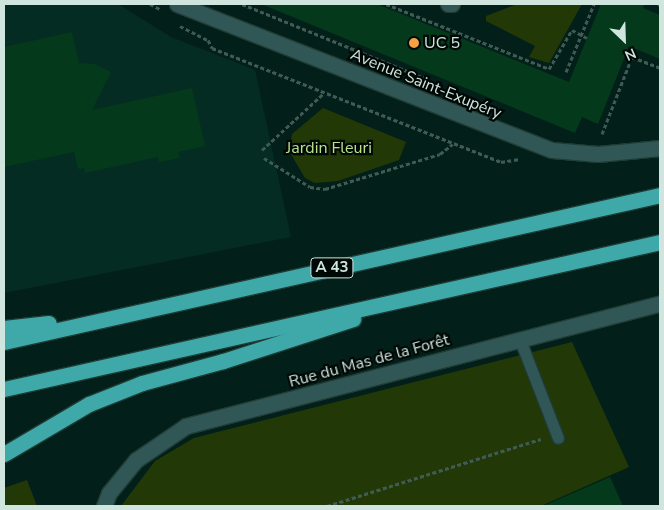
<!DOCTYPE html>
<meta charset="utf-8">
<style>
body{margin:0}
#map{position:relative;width:664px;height:510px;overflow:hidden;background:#022019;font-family:"Nunito Sans",sans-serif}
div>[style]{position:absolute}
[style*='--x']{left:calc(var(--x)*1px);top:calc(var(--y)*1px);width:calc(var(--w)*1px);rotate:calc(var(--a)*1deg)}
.built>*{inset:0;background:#042c23}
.green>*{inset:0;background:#233807}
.building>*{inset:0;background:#04391b}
.path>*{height:3px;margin-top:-1.5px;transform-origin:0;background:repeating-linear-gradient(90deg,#405b54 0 4px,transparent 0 6.5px)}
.roads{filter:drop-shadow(1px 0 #1f3c35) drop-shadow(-1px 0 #1f3c35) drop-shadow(0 1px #1f3c35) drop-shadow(0 -1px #1f3c35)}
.lane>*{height:11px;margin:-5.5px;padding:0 5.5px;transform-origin:5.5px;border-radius:5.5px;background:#315656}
.street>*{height:15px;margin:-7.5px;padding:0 7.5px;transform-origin:7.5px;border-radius:7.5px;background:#315656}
.highway>*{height:15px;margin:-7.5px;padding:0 7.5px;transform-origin:7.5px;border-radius:7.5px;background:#3fa9aa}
.dots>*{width:14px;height:14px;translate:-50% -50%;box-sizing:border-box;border:2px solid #000805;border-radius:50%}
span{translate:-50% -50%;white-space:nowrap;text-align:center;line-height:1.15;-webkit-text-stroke:4.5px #000805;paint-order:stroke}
.shield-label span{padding:1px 4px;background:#000805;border:1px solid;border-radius:4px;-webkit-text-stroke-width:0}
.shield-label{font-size:15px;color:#d0e5de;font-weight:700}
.poi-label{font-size:16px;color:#d0e5de}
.left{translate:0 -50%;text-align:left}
.street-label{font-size:16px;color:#d0e5de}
.park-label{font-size:16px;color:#b7e48b}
.frame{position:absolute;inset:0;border:5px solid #d0e5de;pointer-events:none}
.north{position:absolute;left:599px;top:15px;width:50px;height:50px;-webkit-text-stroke:4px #000805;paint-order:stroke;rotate:156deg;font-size:14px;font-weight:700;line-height:20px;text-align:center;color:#d0e5de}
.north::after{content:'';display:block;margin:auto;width:18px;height:22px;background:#d0e5de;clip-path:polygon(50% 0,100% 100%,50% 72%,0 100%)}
</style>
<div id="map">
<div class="built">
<div style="clip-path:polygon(4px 4px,118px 4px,171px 37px,255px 70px,291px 237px,4px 293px)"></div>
</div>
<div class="green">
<div style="clip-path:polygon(517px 4px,582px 4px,549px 63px,529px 57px,535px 46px,486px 21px,486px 16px)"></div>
<div style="clip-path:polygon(323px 108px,406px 142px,399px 160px,338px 181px,315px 183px,305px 178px,289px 151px,292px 134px)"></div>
<div style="clip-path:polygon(572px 342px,629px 467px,541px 506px,121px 506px,155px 461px,194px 438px)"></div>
<div style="clip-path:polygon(27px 480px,37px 506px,4px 506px,4px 488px)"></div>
</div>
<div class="building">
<div style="clip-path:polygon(261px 4px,377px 4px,569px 82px,601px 4px,645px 4px,643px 8px,660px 15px,660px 59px,629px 46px,598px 124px,582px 117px,575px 133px)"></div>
<div style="clip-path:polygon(72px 32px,79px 63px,95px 64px,111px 72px,92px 110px,192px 88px,205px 146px,178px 152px,180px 158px,159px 162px,158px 157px,85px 173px,84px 168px,78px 169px,74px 152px,4px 167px,4px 47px)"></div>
<div style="clip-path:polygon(610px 477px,623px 506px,543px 506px)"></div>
</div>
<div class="path">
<div style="--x:150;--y:4;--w:11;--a:27"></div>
<div style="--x:242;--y:4;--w:200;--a:22.1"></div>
<div style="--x:386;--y:4;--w:175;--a:21.7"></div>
<div style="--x:549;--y:69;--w:45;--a:-59.5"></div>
<div style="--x:572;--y:30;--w:17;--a:28"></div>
<div style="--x:658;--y:4;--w:2;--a:27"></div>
<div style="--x:180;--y:26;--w:31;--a:27"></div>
<div style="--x:208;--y:40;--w:9;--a:63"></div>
<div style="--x:212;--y:48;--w:311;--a:21.5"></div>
<div style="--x:501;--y:162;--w:19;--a:-9"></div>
<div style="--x:632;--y:57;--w:30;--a:21"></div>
<div style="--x:566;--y:72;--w:74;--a:-67.6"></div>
<div style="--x:602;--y:134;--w:83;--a:-68.7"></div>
<div style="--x:632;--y:57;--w:7;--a:-153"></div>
<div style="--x:262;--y:150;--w:84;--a:-42.6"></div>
<div style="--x:264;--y:158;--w:54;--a:32.2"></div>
<div style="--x:310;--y:187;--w:15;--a:8"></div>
<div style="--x:325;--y:189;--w:120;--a:-16.9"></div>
<div style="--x:440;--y:154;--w:16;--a:-38"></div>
<div style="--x:327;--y:506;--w:224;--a:-17.4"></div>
</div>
<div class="roads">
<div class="lane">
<div style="--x:520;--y:340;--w:105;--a:68.8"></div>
</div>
<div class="street">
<div style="--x:177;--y:4;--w:402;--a:21.3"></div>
<div style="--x:552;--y:150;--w:46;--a:5"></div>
<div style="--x:598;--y:154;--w:62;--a:-5.5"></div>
<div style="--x:448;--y:4;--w:4;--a:0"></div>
<div style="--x:104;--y:506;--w:14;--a:-69"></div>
<div style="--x:109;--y:493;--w:43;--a:-50.7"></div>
<div style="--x:136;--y:460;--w:60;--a:-34.2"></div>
<div style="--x:186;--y:426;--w:490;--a:-14.5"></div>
</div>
<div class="highway">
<div style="--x:4;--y:328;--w:45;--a:-6.3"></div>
<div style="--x:4;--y:342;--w:672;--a:-12.63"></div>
<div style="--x:4;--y:389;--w:672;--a:-12.63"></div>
<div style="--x:4;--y:454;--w:99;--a:-30.5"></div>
<div style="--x:89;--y:404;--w:57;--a:-21.6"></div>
<div style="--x:142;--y:383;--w:84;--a:-15.2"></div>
<div style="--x:223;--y:361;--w:137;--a:-17.9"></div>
</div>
</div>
<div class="dots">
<div style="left:414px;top:43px;background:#f5a246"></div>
</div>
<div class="shield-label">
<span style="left:332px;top:268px">A 43</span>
</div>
<div class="poi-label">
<span class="left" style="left:424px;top:43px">UC 5</span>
</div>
<div class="street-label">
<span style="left:426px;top:84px;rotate:22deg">Avenue Saint-Exupéry</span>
<span style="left:369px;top:361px;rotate:-15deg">Rue du Mas de la Forêt</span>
</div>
<div class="park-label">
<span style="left:329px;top:148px">Jardin Fleuri</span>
</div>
<div class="frame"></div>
<div class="north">N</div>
</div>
